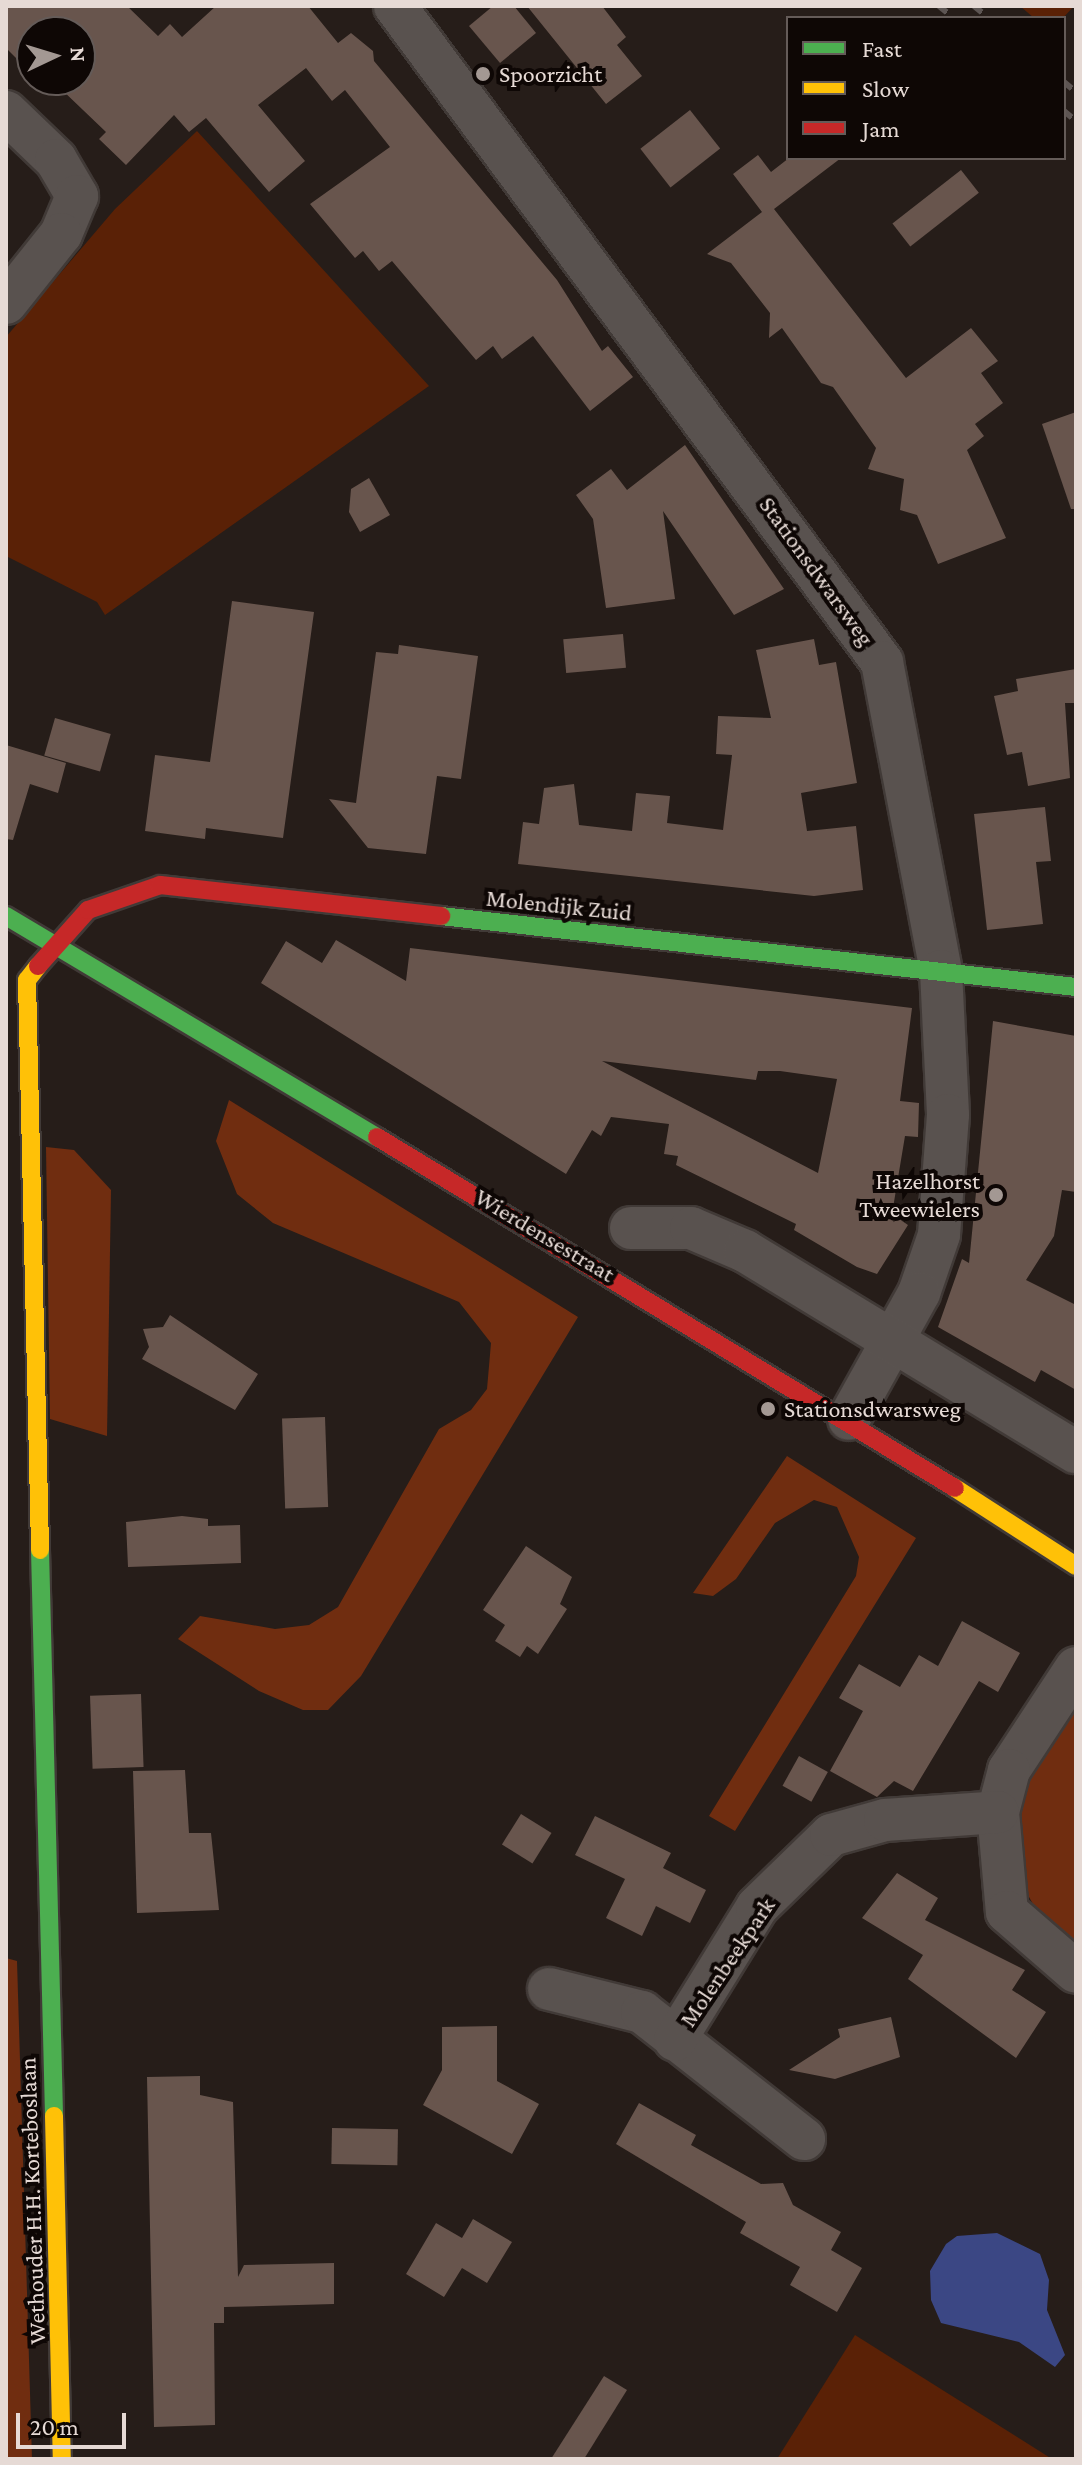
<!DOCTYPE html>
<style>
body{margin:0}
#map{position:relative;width:1082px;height:2465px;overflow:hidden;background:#261d19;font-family:"Crimson Pro",serif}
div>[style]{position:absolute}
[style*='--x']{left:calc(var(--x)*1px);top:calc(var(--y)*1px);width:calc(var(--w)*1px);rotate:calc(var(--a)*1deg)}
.green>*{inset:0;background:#5a2106}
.forest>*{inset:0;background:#702d10}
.water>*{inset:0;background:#3b4784}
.building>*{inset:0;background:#68554d;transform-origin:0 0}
.roads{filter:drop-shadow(2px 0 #413a37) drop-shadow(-2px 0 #413a37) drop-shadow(0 2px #413a37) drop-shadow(0 -2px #413a37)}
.street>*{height:42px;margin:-21px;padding:0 21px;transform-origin:21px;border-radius:21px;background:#59524f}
.fast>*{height:18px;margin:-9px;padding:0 9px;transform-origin:9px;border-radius:9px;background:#4caf50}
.slow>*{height:18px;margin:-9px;padding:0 9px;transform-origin:9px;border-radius:9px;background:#ffc107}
.jam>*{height:18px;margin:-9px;padding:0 9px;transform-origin:9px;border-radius:9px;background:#c62828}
.rail>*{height:6px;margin-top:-3px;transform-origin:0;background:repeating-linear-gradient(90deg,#5d5553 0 10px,transparent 0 20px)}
.dots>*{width:22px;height:22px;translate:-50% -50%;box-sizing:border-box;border:4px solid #0e0705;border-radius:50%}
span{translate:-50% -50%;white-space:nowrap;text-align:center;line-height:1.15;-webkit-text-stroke:8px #0e0705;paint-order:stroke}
.poi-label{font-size:24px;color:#e6dad5}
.left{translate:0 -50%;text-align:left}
.right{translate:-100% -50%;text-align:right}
.street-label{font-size:24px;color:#e6dad5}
.frame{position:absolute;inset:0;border:8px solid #e6dad5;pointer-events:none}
.legend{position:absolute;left:786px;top:16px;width:280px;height:144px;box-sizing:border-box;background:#0e0705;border:2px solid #645b58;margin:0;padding:10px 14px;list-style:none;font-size:24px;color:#e6dad5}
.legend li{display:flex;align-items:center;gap:16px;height:40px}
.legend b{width:40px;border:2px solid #645b58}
.north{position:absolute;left:16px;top:16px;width:80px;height:80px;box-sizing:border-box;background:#0e0705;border:2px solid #645b58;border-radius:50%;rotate:86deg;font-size:22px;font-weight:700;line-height:32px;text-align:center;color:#e6dad5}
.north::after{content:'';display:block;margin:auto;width:28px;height:36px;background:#a39893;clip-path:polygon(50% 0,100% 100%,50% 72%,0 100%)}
.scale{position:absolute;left:16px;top:2413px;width:110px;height:36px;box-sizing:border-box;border:4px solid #e6dad5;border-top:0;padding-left:10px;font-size:24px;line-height:28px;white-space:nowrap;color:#e6dad5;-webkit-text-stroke:6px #0e0705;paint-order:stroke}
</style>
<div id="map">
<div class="green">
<div style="clip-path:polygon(1020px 6px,1074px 6px,1063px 18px,1034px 18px)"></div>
<div style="clip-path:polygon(197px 131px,429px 386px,105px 615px,97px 602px,6px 556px,6px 337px,115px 209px)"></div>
<div style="clip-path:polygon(855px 2335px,1052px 2459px,777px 2459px)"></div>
</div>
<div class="forest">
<div style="clip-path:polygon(229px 1100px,578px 1317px,361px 1676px,328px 1710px,303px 1710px,259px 1691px,178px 1639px,200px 1616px,275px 1629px,309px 1625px,338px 1607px,439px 1429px,471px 1410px,487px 1389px,491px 1343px,459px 1302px,273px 1223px,237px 1194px,216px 1141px)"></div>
<div style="clip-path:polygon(46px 1147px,74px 1150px,111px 1190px,107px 1436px,50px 1419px)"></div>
<div style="clip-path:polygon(787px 1456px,916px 1538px,735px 1831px,709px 1816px,856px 1576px,859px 1557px,837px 1507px,814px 1500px,775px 1523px,736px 1579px,713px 1596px,693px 1593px)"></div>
<div style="clip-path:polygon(1076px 1705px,1076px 1942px,1034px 1906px,1023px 1886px,1018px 1799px)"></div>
<div style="clip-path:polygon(6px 1958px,17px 1961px,32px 2459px,6px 2459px)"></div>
</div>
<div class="water">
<div style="clip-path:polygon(997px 2233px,1040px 2254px,1049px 2280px,1047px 2310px,1065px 2355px,1055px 2367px,1019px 2342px,941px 2323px,931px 2300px,930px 2271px,946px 2244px,957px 2236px)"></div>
</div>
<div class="building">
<div style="clip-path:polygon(6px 6px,127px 6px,158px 36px,170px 24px,182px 37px,216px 6px,308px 6px,338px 43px,351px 33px,373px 51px,374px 61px,557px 280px,602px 351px,608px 346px,633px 377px,590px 411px,533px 336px,502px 359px,493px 346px,476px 360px,392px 261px,379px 271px,363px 251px,355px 258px,310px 204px,390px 147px,345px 90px,332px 101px,306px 68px,258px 105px,305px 161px,269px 192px,206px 118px,189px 132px,174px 115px,126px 165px,99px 139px,106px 132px,60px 88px,53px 94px,39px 80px,80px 80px,80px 32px,32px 32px,32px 74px,6px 48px)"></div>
<div style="clip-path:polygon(493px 6px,514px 6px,536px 33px,500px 63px,469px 26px)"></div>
<div style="clip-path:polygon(527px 6px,602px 6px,626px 37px,617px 45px,642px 76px,606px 104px)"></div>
<div style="left:690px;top:110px;width:49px;height:63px;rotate:52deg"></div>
<div style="clip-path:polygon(758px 155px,771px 172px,789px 158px,841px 158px,774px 209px,906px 378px,971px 328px,998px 361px,981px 373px,1003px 403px,975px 424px,984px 436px,967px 450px,1006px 538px,938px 564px,917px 515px,900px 510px,904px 479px,868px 469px,876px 448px,833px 387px,821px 383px,782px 328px,769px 338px,770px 313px,731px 263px,707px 254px,762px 212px,733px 174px)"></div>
<div style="left:961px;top:170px;width:29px;height:87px;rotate:52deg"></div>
<div style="clip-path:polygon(1076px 412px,1076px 509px,1071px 509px,1042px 424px)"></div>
<div style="clip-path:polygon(685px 445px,784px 589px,734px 615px,663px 511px,675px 599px,606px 608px,593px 519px,576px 495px,611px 469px,627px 490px)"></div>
<div style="clip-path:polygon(369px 478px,390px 515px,360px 532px,349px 512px,351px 489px)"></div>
<div style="clip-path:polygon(232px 601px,314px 612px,283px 838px,206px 828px,205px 839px,145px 831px,155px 755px,210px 762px)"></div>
<div style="left:623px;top:634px;width:34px;height:60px;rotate:85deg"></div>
<div style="clip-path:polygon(814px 639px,819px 665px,836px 662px,857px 783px,801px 793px,807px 831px,856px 826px,863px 890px,814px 896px,518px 864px,523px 822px,539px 824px,544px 788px,574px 784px,579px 825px,632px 831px,636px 793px,670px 796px,667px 823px,723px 830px,732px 755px,716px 754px,718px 716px,771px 718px,756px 650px)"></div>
<div style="clip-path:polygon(399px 645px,478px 656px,461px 779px,437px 776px,426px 854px,368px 848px,329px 799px,356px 803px,376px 652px,398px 654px)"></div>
<div style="clip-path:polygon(1076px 669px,1076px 703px,1065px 703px,1070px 778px,1028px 786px,1022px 752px,1007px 755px,994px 696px,1018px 691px,1016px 679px)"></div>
<div style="left:55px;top:718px;width:58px;height:39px;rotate:16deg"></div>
<div style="clip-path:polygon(6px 745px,66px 763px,58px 793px,30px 784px,13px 840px,6px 839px)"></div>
<div style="clip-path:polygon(1045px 807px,1051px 861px,1036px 862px,1043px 924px,987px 930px,974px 814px)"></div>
<div style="clip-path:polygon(evenodd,336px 940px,406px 981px,410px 948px,912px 1008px,900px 1101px,919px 1103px,918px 1137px,905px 1136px,892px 1214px,908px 1225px,877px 1274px,857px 1267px,794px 1230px,796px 1224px,676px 1165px,678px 1156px,664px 1154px,669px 1124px,611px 1117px,601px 1136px,592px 1130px,566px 1174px,261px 983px,286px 941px,322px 963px,336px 940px,602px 1061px,756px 1080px,758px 1071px,780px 1071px,837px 1079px,818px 1173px,602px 1061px)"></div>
<div style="clip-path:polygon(993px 1021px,1076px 1036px,1076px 1192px,1062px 1190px,1054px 1236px,1026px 1280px,1076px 1305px,1076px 1390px,1041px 1370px,1035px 1382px,938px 1327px,962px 1259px,969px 1263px)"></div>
<div style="clip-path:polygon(170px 1315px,258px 1374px,235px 1410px,142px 1359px,149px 1347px,143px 1329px,163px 1327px)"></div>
<div style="left:325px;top:1417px;width:90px;height:43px;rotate:88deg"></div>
<div style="clip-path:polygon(182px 1516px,208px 1519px,208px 1526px,240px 1525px,241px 1563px,128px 1567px,126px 1522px)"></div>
<div style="clip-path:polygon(526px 1546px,572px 1577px,560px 1604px,567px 1609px,538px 1654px,527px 1646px,520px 1657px,495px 1641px,505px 1625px,483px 1610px)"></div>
<div style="clip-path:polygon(962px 1621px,1020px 1653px,998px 1692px,979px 1681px,913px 1791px,894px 1781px,877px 1797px,830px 1771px,863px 1711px,839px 1698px,859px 1664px,900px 1687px,919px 1655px,938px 1666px)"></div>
<div style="left:141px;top:1694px;width:73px;height:51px;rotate:88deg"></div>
<div style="left:799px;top:1756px;width:33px;height:34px;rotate:29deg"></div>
<div style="clip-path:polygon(185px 1770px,189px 1833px,211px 1833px,219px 1910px,137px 1913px,133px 1771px)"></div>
<div style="left:521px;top:1814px;width:36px;height:36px;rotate:32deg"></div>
<div style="clip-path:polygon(595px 1816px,671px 1853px,663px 1868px,706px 1890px,690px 1923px,656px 1906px,642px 1936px,606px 1918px,625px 1879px,575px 1855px)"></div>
<div style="clip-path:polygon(897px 1873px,938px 1898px,925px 1920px,1025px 1970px,1012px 1990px,1046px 2012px,1016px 2058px,908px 1979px,923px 1955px,862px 1918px)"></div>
<div style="clip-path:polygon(891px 2017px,900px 2057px,835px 2079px,789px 2070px,840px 2037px,838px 2029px)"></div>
<div style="clip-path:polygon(497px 2026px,497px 2081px,539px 2104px,512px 2154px,423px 2105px,442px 2070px,442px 2027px)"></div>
<div style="clip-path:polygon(200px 2076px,200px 2095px,233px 2102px,238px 2277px,244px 2265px,334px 2263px,334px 2304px,224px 2307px,224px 2323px,214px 2323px,215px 2425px,154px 2427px,147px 2077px)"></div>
<div style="clip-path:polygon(639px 2103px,696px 2135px,691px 2145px,761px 2184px,783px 2183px,793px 2205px,841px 2232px,831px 2250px,862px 2268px,837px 2312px,790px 2285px,800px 2267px,740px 2233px,746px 2222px,616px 2144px)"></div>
<div style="left:332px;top:2128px;width:66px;height:36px;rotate:1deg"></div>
<div style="clip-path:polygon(473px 2219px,512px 2242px,487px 2283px,462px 2268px,444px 2297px,406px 2274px,436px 2223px,462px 2238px)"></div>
<div style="clip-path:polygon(604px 2376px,627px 2390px,584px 2459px,551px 2459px)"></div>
</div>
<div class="roads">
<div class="street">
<div style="--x:395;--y:6;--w:817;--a:53.41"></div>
<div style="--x:882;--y:662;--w:315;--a:79.2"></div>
<div style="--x:941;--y:971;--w:144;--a:87.2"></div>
<div style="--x:948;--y:1115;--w:120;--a:94.3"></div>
<div style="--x:939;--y:1235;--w:61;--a:109"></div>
<div style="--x:919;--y:1293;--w:144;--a:119.1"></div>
<div style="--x:6;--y:112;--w:69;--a:43.8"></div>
<div style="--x:56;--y:160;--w:42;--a:59.7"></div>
<div style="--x:77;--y:196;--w:41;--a:112.8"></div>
<div style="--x:61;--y:234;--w:88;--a:128.6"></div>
<div style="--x:631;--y:1228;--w:60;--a:0"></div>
<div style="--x:691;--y:1228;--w:59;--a:23.1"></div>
<div style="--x:745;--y:1251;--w:387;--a:31.3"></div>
<div style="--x:1076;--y:1668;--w:122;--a:123.3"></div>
<div style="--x:1009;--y:1770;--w:43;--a:104.7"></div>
<div style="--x:998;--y:1812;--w:100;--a:84.9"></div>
<div style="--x:1007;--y:1912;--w:91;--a:41"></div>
<div style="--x:549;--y:1989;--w:96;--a:13.9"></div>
<div style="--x:642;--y:2012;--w:206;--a:38.1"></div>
<div style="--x:675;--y:2040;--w:156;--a:-58.3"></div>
<div style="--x:757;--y:1907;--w:103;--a:-44.2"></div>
<div style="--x:831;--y:1835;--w:56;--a:-15.5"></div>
<div style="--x:885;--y:1820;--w:113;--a:-4"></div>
</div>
<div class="fast">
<div style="--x:6;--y:916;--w:432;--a:30.8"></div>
<div style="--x:441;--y:916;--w:639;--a:6.38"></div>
<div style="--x:40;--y:1550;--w:566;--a:88.58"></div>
</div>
<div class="slow">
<div style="--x:38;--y:966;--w:18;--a:128"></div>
<div style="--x:27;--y:980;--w:570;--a:88.69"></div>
<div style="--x:955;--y:1488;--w:144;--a:32.8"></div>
<div style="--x:54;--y:2116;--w:343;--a:88.7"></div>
</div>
<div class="jam">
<div style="--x:38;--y:966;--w:75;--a:-48.2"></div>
<div style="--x:88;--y:910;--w:76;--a:-19.1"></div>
<div style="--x:160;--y:885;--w:283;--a:6.3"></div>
<div style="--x:377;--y:1137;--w:676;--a:31.27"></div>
</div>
</div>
<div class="rail">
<div style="--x:939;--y:6;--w:19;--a:39"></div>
<div style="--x:974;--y:6;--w:19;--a:39"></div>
<div style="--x:1064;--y:82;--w:16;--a:40"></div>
<div style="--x:1064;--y:111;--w:16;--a:40"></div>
</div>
<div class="dots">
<div style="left:483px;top:74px;background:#a39893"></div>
<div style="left:996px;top:1195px;background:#a39893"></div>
<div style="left:768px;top:1409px;background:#a39893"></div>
</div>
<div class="poi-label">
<span class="left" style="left:499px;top:74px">Spoorzicht</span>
<span class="right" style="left:980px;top:1195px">Hazelhorst<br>Tweewielers</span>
<span class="left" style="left:784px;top:1409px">Stationsdwarsweg</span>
</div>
<div class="street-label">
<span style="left:817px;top:571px;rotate:54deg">Stationsdwarsweg</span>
<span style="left:559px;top:905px;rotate:6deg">Molendijk Zuid</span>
<span style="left:545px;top:1235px;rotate:31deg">Wierdensestraat</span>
<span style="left:727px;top:1962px;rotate:-56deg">Molenbeekpark</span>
<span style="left:32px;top:2201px;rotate:-92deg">Wethouder H.H. Korteboslaan</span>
</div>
<div class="frame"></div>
<ul class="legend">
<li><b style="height:10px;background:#4caf50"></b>Fast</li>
<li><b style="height:10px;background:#ffc107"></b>Slow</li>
<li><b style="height:10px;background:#c62828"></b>Jam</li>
</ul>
<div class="north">N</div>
<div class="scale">20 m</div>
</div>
